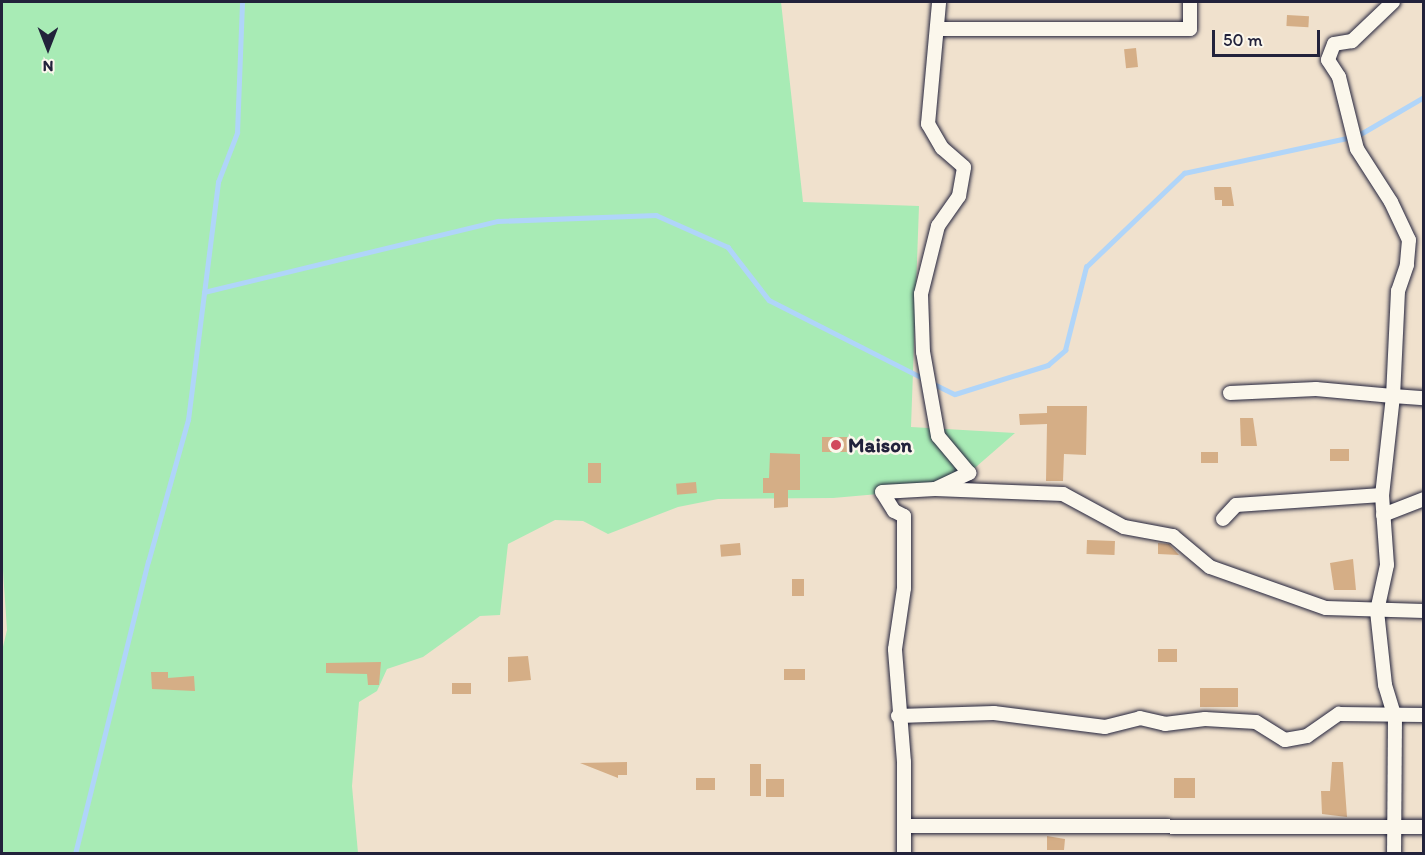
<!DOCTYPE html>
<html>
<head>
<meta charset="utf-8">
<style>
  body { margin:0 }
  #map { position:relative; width:1425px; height:855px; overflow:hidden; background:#f0e1cd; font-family:Itim,sans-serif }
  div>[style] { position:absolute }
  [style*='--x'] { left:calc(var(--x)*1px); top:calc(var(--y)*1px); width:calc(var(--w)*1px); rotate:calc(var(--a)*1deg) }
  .green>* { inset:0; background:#a8ebb5 }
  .stream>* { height:4.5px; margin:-2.25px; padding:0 2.25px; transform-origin:2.25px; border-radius:2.25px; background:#b0d5f9 }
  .building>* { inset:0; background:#d5ae86; transform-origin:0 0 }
  .roads { filter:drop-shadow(0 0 2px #22223b) drop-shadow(0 0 2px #22223b) }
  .minor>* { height:14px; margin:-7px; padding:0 7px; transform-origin:7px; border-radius:7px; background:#fbf7ec }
  .dots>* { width:16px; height:16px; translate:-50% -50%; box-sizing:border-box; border:3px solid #fbf7ec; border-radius:50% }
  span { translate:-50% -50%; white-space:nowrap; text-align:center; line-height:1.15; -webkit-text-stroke:5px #fbf7ec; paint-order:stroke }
  .poi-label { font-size:21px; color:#22223b; font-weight:700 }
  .left { translate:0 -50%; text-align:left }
  .frame { position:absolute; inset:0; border:3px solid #22223b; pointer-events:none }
  .north { position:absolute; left:18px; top:18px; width:60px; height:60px; -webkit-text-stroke:4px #fbf7ec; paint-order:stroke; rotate:180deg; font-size:16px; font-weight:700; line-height:24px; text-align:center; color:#22223b }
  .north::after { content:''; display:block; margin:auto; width:21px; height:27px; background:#22223b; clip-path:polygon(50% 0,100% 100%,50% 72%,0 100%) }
  .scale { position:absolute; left:1212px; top:30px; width:108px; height:27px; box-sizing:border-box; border:3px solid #22223b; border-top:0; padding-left:8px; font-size:18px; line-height:21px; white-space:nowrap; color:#22223b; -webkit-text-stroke:4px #fbf7ec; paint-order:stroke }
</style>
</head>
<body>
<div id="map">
  <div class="green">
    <div style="clip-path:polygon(2px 2px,781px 2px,803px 202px,919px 206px,911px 427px,1015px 433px,969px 473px,935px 489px,833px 498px,718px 499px,678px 507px,608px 534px,583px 521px,555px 520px,508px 544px,500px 615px,480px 616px,423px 657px,387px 669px,377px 691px,359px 702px,352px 786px,358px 853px,2px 854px,2px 651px,7px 630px,2px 556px)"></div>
  </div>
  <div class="stream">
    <div style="--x:204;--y:292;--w:302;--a:-13.6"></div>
    <div style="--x:498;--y:221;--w:158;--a:-2.2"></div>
    <div style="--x:656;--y:215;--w:79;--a:24"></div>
    <div style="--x:728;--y:247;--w:67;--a:52.3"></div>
    <div style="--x:769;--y:300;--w:175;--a:26.9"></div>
    <div style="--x:932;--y:383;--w:25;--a:26"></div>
    <div style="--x:955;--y:394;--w:97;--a:-17.3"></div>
    <div style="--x:1048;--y:365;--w:23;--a:-41"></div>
    <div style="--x:1065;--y:350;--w:86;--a:-75.8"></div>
    <div style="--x:1086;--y:267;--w:136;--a:-43.8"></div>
    <div style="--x:1184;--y:173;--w:177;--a:-12.1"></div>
    <div style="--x:1357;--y:136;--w:78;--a:-30.2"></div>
    <div style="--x:75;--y:854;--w:301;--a:-76"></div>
    <div style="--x:148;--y:562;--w:148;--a:-74.3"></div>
    <div style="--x:188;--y:420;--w:240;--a:-82.8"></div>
    <div style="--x:218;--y:182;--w:53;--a:-68.8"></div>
    <div style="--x:237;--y:133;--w:131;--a:-87.8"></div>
  </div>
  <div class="building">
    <div style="left:1287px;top:15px;width:22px;height:11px;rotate:3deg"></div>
    <div style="left:1136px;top:48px;width:19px;height:12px;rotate:84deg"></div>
    <div style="clip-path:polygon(1214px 187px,1231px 187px,1234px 206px,1222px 206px,1222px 200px,1215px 200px)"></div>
    <div style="clip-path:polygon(1047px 406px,1087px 406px,1086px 455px,1064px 454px,1063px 481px,1046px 481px,1047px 424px,1020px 425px,1019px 414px,1047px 413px)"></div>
    <div style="clip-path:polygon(1240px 418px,1253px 418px,1257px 446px,1241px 446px)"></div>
    <div style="left:849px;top:437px;width:15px;height:27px;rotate:90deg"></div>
    <div style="left:1330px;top:449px;width:19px;height:12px"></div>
    <div style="left:1201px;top:452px;width:17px;height:11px"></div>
    <div style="clip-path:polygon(770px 453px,800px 454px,800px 490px,788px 490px,788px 507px,774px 508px,774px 493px,763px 493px,763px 478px,769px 478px)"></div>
    <div style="left:588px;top:463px;width:13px;height:20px"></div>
    <div style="left:696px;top:482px;width:11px;height:20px;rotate:85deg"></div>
    <div style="left:1087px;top:540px;width:28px;height:14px;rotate:2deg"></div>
    <div style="left:740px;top:543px;width:12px;height:20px;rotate:85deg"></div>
    <div style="clip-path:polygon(1158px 543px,1169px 544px,1179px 555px,1158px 554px)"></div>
    <div style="clip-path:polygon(1353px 559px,1356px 590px,1334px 590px,1330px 563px)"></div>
    <div style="left:792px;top:579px;width:12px;height:17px"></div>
    <div style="left:1177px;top:649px;width:13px;height:19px;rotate:90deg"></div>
    <div style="clip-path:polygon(528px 656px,531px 680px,508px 682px,508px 657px)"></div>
    <div style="clip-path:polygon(381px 662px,379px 685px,368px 685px,367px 674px,326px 673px,326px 663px)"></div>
    <div style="left:784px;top:669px;width:21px;height:11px"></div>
    <div style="clip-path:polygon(151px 672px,168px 672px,168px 678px,194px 676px,195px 691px,152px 689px)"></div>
    <div style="left:452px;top:683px;width:19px;height:11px"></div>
    <div style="left:1238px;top:688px;width:19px;height:38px;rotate:90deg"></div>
    <div style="clip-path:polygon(627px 762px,627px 775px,618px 775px,618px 778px,580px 763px)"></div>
    <div style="clip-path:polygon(1332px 762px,1343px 762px,1347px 817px,1322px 814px,1321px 791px,1330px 791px)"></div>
    <div style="left:750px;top:764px;width:11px;height:32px"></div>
    <div style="left:696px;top:778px;width:19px;height:12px"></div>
    <div style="left:1174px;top:778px;width:21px;height:20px"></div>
    <div style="left:766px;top:779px;width:18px;height:18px"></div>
    <div style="clip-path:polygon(1047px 836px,1065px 839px,1064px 850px,1047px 850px)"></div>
  </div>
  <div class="roads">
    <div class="minor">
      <div style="--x:1393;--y:2;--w:57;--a:136.4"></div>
      <div style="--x:1352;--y:41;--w:18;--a:171"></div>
      <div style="--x:1334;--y:44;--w:17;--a:111"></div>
      <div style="--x:1328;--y:60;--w:20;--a:57"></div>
      <div style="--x:1339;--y:77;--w:74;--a:76"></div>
      <div style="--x:1357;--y:149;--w:63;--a:57.3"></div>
      <div style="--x:1391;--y:202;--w:42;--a:64.7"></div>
      <div style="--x:1409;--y:240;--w:25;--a:95"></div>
      <div style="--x:1407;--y:265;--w:28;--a:109"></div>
      <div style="--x:1398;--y:291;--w:105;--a:92.7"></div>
      <div style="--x:1393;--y:396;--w:100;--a:96.3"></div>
      <div style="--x:1382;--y:495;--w:70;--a:85.9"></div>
      <div style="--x:1387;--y:565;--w:47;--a:102.3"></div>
      <div style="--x:1377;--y:611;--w:74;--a:83.8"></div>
      <div style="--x:1385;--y:685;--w:34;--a:73"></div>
      <div style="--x:1395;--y:717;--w:137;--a:90.4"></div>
      <div style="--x:938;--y:29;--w:252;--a:0"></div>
      <div style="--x:1190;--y:29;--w:27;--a:-90"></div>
      <div style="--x:1230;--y:393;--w:86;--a:-2.7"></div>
      <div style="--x:1316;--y:389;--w:77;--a:5.2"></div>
      <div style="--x:1393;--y:396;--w:31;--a:4"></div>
      <div style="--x:935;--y:489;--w:128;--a:2.2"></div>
      <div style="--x:1063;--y:494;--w:69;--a:28.4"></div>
      <div style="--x:1124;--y:527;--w:50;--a:10.4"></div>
      <div style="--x:1173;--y:536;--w:48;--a:40"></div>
      <div style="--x:1210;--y:567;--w:123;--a:19.5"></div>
      <div style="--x:1326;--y:608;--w:98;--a:1.8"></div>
      <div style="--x:1383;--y:515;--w:44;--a:-21.3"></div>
      <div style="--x:1223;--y:519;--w:19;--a:-47"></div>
      <div style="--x:1236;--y:505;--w:146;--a:-3.9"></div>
      <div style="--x:898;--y:716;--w:96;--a:-1.8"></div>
      <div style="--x:994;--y:713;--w:112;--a:7.2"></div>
      <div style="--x:1105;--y:727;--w:36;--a:-14"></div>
      <div style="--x:1140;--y:718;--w:26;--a:13"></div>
      <div style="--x:1165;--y:724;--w:40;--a:-7.1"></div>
      <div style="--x:1205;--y:719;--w:51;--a:3.4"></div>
      <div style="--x:1256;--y:722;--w:34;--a:32"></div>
      <div style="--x:1285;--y:740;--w:22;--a:-10"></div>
      <div style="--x:1307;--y:736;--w:39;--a:-35"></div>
      <div style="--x:1339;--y:714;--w:85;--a:0.7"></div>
      <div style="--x:905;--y:826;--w:519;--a:0.11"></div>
      <div style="--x:904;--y:854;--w:92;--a:-90"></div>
      <div style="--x:904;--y:762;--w:113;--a:-94.6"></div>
      <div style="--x:895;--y:649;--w:62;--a:-81.6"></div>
      <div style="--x:904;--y:588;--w:72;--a:-90"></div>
      <div style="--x:904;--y:516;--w:11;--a:-153"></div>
      <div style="--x:894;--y:511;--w:22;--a:-122"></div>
      <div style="--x:882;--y:492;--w:53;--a:-3.2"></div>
      <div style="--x:935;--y:489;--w:38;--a:-25"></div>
      <div style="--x:969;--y:473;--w:48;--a:-130"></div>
      <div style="--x:938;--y:436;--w:85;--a:-100.1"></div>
      <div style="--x:923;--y:352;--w:58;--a:-92"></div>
      <div style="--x:921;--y:294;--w:70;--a:-76"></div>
      <div style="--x:938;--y:226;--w:37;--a:-55"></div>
      <div style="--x:959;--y:196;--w:29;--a:-80"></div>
      <div style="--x:964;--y:167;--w:29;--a:-139"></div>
      <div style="--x:942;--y:148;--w:28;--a:-120"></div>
      <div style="--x:928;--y:124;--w:122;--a:-84.8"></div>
    </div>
  </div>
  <div class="dots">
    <div style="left:836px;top:445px;background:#d1495b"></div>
  </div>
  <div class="poi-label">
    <span class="left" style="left:848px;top:445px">Maison</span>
  </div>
  <div class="frame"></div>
  <div class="north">N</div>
  <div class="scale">50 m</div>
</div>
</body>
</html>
